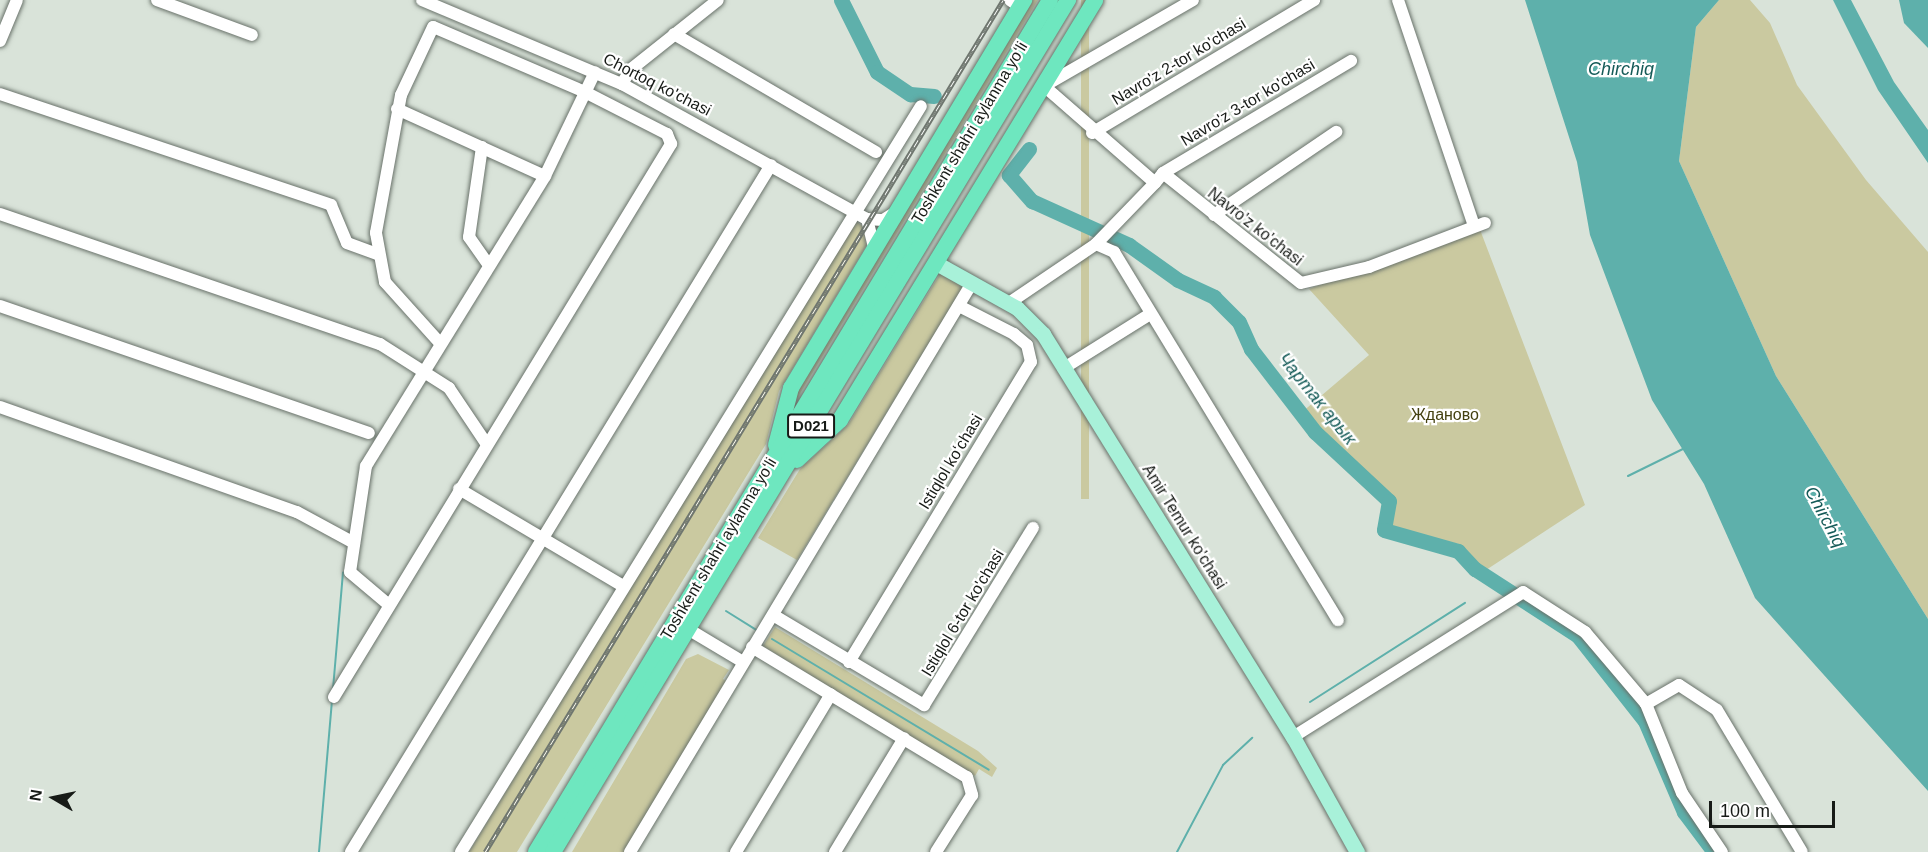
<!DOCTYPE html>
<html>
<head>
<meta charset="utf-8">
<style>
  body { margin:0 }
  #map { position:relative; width:1928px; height:852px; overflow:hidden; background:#d9e3d9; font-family:Helvetica,sans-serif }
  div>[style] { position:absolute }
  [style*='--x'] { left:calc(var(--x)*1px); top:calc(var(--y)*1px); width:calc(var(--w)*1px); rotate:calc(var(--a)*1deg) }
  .green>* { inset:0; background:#cac9a0; transform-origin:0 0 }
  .water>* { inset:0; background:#5eb0ab }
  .stream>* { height:2px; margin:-1px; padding:0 1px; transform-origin:1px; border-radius:1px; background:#5eb0ab }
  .river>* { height:15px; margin:-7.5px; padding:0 7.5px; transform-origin:7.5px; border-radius:7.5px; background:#5eb0ab }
  .roads { filter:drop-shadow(0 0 2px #69726a) drop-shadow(0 0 2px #69726a) }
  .minor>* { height:12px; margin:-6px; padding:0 6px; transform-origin:6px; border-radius:6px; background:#fff }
  .major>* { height:15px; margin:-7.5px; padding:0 7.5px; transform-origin:7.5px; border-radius:7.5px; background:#a8f1d9 }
  .highway>* { height:16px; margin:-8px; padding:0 8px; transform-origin:8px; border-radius:8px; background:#6ee7bf }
  .rail>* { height:4.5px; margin-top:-2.25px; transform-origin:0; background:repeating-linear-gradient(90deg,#fff 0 7px,#6f766f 0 14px); box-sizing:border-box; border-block:2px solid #6f766f }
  span { translate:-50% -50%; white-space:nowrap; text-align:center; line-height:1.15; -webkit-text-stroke:4.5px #fff; paint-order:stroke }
  .shield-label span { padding:2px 4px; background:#fff; border:2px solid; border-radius:4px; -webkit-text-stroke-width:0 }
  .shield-label { font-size:15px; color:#171b17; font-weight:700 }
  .street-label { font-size:16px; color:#171b17 }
  .park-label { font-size:16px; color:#444111 }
  .water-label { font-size:18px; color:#155b58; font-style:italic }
  .north { position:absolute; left:24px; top:768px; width:60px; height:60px; -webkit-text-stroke:4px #fff; paint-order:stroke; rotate:279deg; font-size:16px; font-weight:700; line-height:24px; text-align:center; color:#171b17 }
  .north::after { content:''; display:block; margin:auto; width:21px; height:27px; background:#171b17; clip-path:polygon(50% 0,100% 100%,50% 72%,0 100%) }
  .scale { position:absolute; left:1709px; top:801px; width:126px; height:27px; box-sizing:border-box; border:3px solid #171b17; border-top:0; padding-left:8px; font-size:18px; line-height:21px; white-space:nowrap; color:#171b17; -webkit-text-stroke:4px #fff; paint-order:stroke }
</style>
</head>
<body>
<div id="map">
  <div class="green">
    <div style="clip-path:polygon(1029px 0,1038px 0,790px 410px,795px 389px)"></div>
    <div style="left:1081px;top:0;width:8px;height:499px"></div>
    <div style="clip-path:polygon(1719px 0,1750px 0,1770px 23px,1797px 85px,1866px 180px,1928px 252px,1928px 619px,1776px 376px,1679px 161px,1696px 27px)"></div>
    <div style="clip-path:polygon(854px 220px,864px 227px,866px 246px,779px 391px,766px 444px,517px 852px,469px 852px)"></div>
    <div style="clip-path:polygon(1479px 227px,1585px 505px,1486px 570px,1459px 544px,1393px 530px,1389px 525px,1393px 499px,1301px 413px,1369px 355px,1309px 289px)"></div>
    <div style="clip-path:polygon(940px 274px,963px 287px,797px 560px,758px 538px,800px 469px,848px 425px)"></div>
    <div style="clip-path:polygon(775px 627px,978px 751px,997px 768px,992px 777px,979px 769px,975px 776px,763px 646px)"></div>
    <div style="clip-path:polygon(698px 654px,729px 670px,723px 679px,728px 682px,625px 852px,572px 852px,686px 659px)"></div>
  </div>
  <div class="water">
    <div style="clip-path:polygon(1525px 0,1719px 0,1696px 27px,1679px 161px,1776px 376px,1928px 619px,1928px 791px,1755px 598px,1704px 484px,1652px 400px,1590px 235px,1577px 162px)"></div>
    <div style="clip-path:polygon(1833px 0,1851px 0,1894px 82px,1928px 130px,1928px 163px,1878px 90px)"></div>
    <div style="clip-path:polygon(1899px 0,1928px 0,1928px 48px,1904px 23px)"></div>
  </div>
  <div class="stream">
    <div style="--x:1628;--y:476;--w:64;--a:-26.2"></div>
    <div style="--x:726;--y:611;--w:38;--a:32"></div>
    <div style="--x:772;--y:639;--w:253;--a:31.1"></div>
    <div style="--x:333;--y:689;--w:117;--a:-85.1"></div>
    <div style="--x:1310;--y:702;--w:184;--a:-32.6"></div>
    <div style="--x:319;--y:852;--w:152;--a:-85.1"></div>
    <div style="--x:1177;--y:852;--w:98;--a:-62.1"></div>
    <div style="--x:1223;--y:765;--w:40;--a:-43"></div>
    <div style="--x:1713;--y:852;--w:1;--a:-45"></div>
  </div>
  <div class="river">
    <div style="--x:841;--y:0;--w:80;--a:63.4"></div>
    <div style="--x:877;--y:72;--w:40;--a:34"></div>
    <div style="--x:910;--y:94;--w:24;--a:5"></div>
    <div style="--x:1029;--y:149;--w:33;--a:128"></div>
    <div style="--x:1009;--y:175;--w:35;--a:49"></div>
    <div style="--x:1032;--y:201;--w:107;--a:24.4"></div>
    <div style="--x:1129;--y:245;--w:60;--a:35.5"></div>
    <div style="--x:1178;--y:280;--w:40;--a:25"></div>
    <div style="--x:1214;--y:297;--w:35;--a:45"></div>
    <div style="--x:1239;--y:322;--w:30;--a:66"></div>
    <div style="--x:1251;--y:349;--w:105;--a:52.4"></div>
    <div style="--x:1315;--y:432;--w:101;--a:43"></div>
    <div style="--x:1389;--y:501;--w:29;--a:100"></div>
    <div style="--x:1384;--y:530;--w:77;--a:15.8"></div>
    <div style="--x:1458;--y:551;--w:25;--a:47"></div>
    <div style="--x:1475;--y:569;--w:123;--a:33"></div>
    <div style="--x:1578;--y:636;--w:108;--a:51.8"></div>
    <div style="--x:1645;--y:721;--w:99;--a:66.8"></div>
    <div style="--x:1684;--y:812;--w:50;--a:53.1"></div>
  </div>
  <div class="roads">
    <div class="minor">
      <div style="--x:157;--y:0;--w:101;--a:20.2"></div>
      <div style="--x:422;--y:0;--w:217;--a:22.8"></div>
      <div style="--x:622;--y:84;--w:280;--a:28.9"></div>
      <div style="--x:1010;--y:0;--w:12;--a:35"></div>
      <div style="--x:1193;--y:0;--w:172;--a:150"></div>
      <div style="--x:1044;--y:86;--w:147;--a:41.1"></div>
      <div style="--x:1155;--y:183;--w:13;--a:-51"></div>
      <div style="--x:1163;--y:173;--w:176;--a:38.6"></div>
      <div style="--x:1301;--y:283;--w:70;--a:-13.2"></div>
      <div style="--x:1369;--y:267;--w:124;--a:-20.8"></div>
      <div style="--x:1398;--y:0;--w:238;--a:71.4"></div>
      <div style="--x:674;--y:34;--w:234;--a:30.3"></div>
      <div style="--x:0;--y:41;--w:44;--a:-67.5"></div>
      <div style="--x:622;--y:84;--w:16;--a:-60"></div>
      <div style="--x:630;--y:70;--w:112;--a:-38.5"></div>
      <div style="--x:0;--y:94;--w:349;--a:18.5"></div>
      <div style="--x:331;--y:205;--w:41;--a:67.2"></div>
      <div style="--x:347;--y:243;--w:33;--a:20"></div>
      <div style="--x:397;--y:109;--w:162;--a:24.4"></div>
      <div style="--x:1092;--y:133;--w:259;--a:-30.9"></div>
      <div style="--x:482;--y:147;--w:91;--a:98.2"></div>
      <div style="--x:469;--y:237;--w:35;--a:55"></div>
      <div style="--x:1163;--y:173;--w:219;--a:-30.8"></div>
      <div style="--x:0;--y:214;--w:402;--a:18.9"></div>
      <div style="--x:380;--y:344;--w:82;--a:32.5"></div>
      <div style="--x:449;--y:388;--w:66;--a:56.1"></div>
      <div style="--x:1214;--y:215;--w:148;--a:-34.2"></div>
      <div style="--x:1096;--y:244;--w:20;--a:24"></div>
      <div style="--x:1114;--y:252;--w:431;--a:58.7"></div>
      <div style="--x:874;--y:247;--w:29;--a:-104"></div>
      <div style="--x:867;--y:219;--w:16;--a:4"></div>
      <div style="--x:883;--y:220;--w:15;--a:-32"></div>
      <div style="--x:1009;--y:303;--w:105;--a:-34.1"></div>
      <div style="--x:1096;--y:244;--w:85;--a:-46"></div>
      <div style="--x:0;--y:306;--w:390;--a:19"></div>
      <div style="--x:1064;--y:368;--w:102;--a:-32.1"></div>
      <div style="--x:0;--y:407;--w:315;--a:19.5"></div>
      <div style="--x:297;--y:512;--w:65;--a:28.5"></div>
      <div style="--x:459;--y:489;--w:191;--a:30.6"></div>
      <div style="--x:389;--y:605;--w:51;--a:-139.8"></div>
      <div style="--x:350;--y:572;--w:107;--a:-81.4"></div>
      <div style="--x:366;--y:466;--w:341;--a:-58.3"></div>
      <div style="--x:545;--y:176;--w:115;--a:-64.3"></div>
      <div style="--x:773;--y:615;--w:176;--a:30.8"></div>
      <div style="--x:924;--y:705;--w:208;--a:-58.4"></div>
      <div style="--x:688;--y:629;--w:64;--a:31"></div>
      <div style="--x:752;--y:647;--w:251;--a:31.2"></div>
      <div style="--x:967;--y:777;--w:19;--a:74"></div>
      <div style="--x:972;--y:795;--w:67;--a:122.3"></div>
      <div style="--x:849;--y:662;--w:351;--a:-58.8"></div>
      <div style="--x:1031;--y:362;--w:17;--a:-103"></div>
      <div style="--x:1027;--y:345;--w:17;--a:-140"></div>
      <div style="--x:1014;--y:334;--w:62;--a:-153"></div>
      <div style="--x:334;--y:697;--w:648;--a:-58.64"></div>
      <div style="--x:671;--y:144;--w:11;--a:-112"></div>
      <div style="--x:667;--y:134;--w:92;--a:-152.9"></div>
      <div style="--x:585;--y:92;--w:165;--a:-156.8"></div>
      <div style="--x:433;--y:27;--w:75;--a:115.2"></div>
      <div style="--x:401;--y:95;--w:140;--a:100.3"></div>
      <div style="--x:376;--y:233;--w:50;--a:79.6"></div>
      <div style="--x:385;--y:282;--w:82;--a:48"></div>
      <div style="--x:1646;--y:704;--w:38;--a:-30"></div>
      <div style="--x:1679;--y:685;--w:45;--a:33.3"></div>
      <div style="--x:1717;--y:710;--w:165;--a:59.1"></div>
      <div style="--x:1293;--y:737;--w:272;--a:-32.2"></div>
      <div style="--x:1523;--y:592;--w:74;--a:32.8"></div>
      <div style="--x:1585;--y:632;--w:94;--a:49.7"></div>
      <div style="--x:1646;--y:704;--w:96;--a:68"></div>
      <div style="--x:1682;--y:793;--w:71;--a:55.9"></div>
      <div style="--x:351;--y:852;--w:805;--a:-58.56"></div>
      <div style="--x:461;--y:852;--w:876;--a:-58.34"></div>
      <div style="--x:630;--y:852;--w:664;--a:-58.99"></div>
      <div style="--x:736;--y:852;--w:184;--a:-59"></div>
      <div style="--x:835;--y:852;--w:133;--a:-58.8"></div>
    </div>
    <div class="major">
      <div style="--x:936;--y:263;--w:93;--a:29.1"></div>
      <div style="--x:1017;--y:308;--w:37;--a:45"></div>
      <div style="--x:1043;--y:334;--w:474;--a:58.2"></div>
      <div style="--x:1293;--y:737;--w:132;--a:60.9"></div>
    </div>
    <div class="highway">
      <div style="--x:776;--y:445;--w:59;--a:-75.3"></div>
      <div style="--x:791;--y:388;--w:453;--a:-59"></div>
      <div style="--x:797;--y:460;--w:59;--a:-42.9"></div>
      <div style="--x:840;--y:420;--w:491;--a:-58.7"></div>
      <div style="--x:536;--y:852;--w:995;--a:-58.9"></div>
      <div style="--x:553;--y:852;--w:996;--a:-58.85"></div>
    </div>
  </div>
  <div class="rail">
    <div style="--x:485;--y:852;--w:997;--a:-58.7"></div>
  </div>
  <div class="shield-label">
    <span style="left:811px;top:426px">D021</span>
  </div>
  <div class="street-label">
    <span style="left:1179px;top:62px;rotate:-31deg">Navro'z 2-tor ko'chasi</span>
    <span style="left:657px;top:85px;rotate:27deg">Chortoq ko'chasi</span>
    <span style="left:1248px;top:103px;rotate:-31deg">Navro'z 3-tor ko'chasi</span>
    <span style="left:970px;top:133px;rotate:-59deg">Toshkent shahri aylanma yoʻli</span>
    <span style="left:1255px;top:227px;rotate:38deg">Navro'z ko'chasi</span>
    <span style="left:951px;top:462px;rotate:-59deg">Istiqlol koʻchasi</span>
    <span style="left:1184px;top:527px;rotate:58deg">Amir Temur ko'chasi</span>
    <span style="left:719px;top:549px;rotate:-59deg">Toshkent shahri aylanma yoʻli</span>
    <span style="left:963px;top:613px;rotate:-59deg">Istiqlol 6-tor ko'chasi</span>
  </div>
  <div class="park-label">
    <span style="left:1445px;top:415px">Жданово</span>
  </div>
  <div class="water-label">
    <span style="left:1621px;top:69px">Chirchiq</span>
    <span style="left:1317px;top:399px;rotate:51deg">Чартак арык</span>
    <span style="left:1825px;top:517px;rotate:62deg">Chirchiq</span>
  </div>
  <div class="north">N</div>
  <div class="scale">100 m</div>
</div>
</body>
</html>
